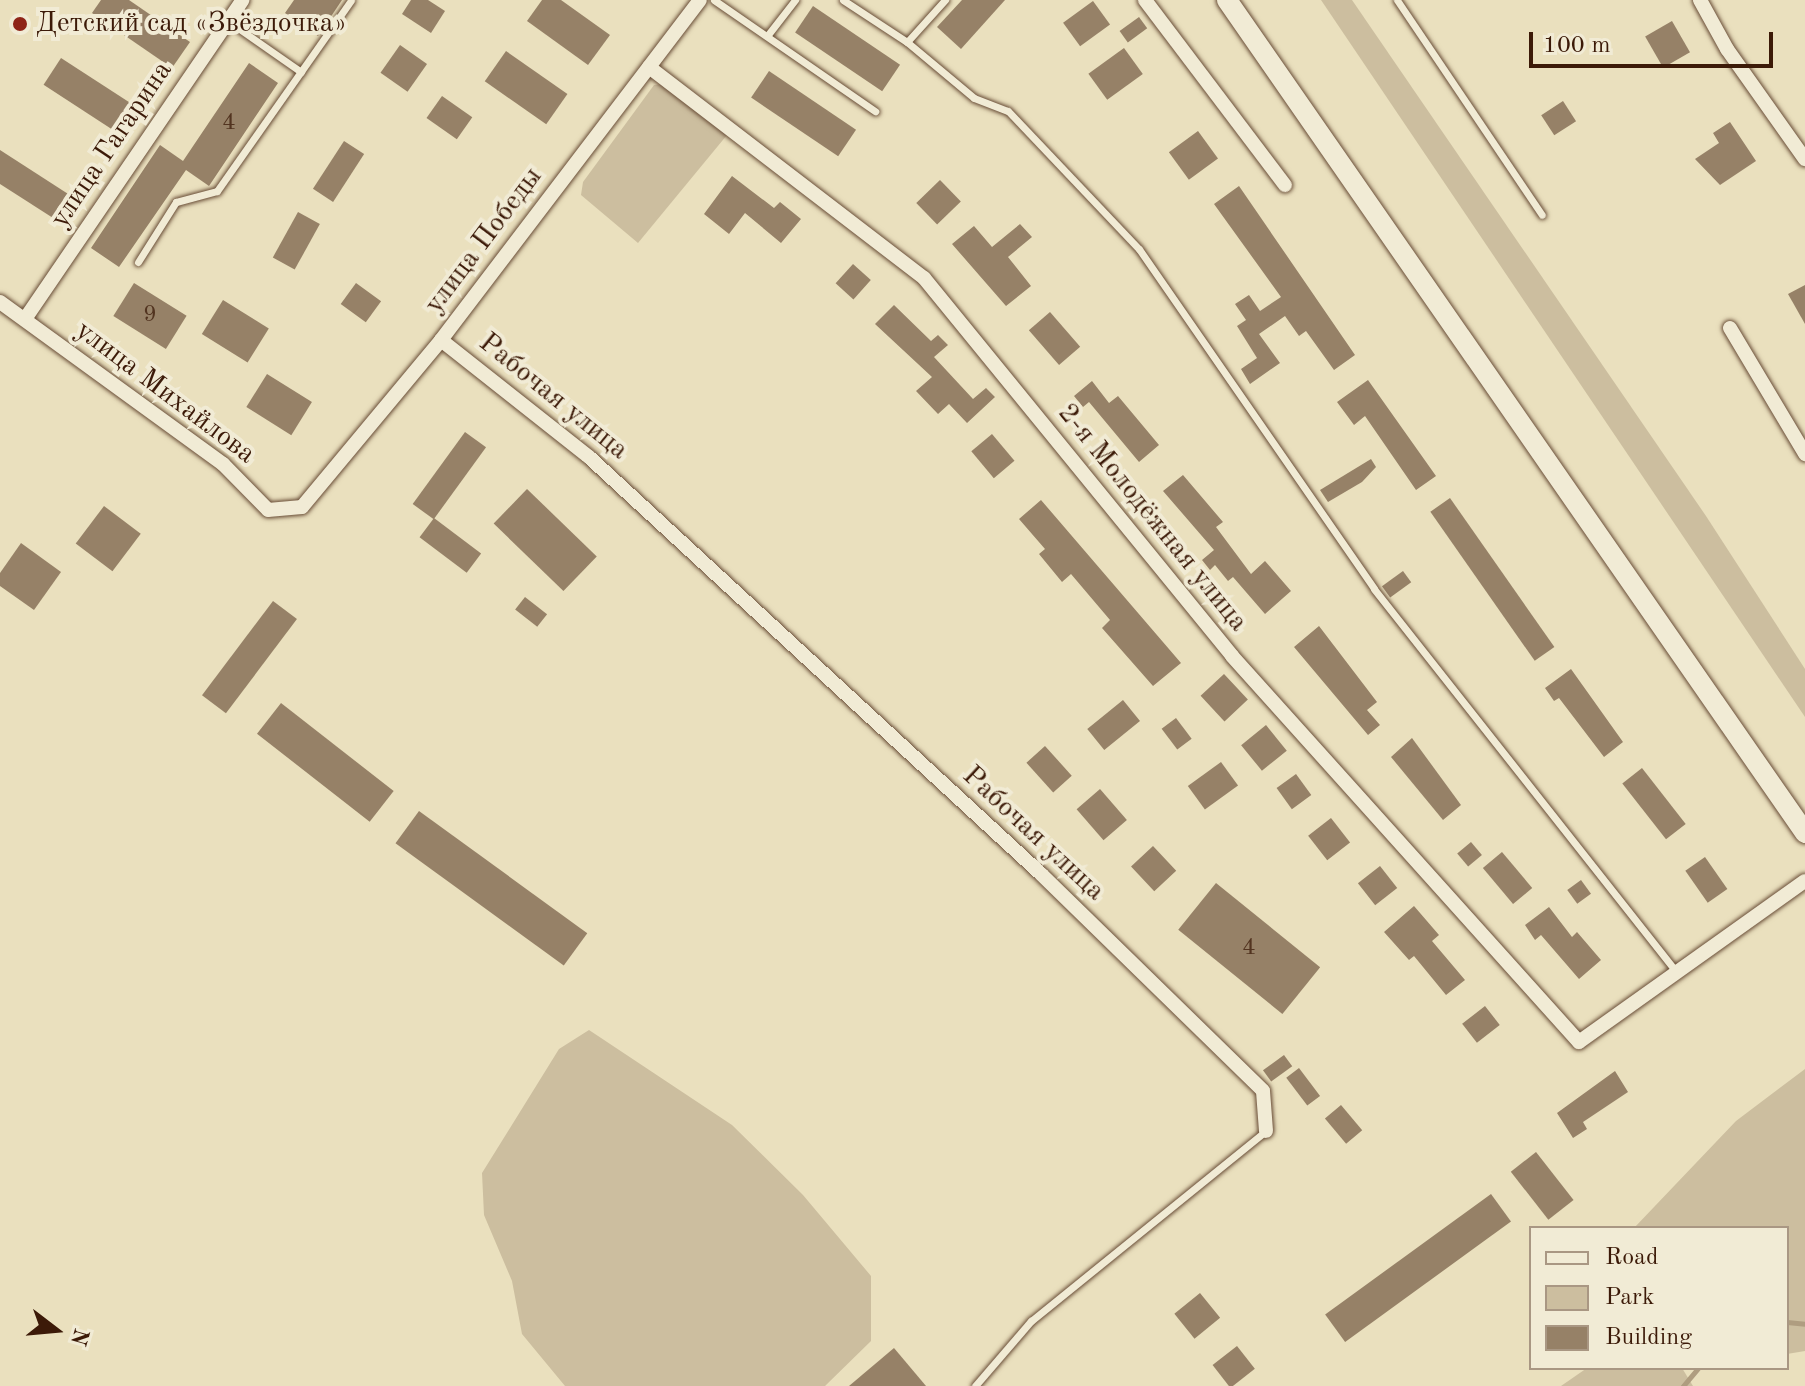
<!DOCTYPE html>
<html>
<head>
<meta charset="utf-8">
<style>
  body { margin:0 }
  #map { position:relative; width:1805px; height:1386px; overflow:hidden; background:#eae0be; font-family:"Old Standard TT",serif }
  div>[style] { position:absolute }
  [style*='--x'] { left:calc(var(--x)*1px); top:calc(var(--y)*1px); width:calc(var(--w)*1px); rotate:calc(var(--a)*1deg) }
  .green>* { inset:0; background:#ccbe9f }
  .stream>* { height:5px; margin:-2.5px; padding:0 2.5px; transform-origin:2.5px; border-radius:2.5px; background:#af9d80 }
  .building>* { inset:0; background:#968167; transform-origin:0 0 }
  .roads { filter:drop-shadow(0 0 2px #684c36) drop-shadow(0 0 2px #684c36) }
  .lane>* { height:7px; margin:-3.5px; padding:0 3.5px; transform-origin:3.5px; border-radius:3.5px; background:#f1ebd5 }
  .street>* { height:14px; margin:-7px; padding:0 7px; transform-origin:7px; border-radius:7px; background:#f1ebd5 }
  .secondary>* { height:20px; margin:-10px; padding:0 10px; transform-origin:10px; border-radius:10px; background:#f1ebd5 }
  .dots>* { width:22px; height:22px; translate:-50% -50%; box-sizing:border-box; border:4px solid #f1ebd5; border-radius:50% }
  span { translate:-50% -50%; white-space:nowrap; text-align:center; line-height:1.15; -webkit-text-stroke:8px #f1ebd5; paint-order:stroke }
  .number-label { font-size:24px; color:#523420 }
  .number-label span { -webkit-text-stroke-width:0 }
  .poi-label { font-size:28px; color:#3c1a08 }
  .left { translate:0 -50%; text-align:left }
  .street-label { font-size:28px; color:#3c1a08 }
  .legend { position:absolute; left:1529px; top:1226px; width:260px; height:144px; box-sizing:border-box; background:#f1ebd5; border:2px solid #a99783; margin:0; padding:10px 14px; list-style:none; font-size:24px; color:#3c1a08 }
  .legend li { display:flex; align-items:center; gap:16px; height:40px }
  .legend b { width:40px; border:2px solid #a99783 }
  .north { position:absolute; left:16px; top:1290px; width:80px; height:80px; -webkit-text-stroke:6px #f1ebd5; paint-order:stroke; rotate:106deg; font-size:22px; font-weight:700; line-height:32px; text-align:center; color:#3c1a08 }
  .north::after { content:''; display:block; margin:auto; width:28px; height:36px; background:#3c1a08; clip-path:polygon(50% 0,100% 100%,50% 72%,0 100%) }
  .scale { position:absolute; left:1529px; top:32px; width:244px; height:36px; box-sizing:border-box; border:4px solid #3c1a08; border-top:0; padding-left:10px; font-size:24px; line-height:28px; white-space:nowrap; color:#3c1a08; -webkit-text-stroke:6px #f1ebd5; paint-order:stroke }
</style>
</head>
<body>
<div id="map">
  <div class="green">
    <div style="clip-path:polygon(1321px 0,1352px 0,1706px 516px,1805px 669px,1805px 717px)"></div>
    <div style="clip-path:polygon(663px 84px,727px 135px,638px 243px,581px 195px,583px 182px,654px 85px)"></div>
    <div style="clip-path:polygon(589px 1030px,732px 1125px,803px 1195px,871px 1276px,871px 1341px,825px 1386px,565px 1386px,522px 1334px,512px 1281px,484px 1215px,482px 1173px,559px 1049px)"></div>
    <div style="clip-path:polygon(1805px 1069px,1805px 1351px,1787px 1354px,1787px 1228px,1634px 1228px,1736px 1121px)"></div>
    <div style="clip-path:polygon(1587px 1368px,1682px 1368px,1693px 1386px,1561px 1386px)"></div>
  </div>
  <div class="stream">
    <div style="--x:1787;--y:1322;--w:18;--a:6"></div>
    <div style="--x:1683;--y:1386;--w:23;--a:-50"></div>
  </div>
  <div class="building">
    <div style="clip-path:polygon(101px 0,129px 0,190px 42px,172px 68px,92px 13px)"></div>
    <div style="clip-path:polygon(294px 0,342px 0,318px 36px,285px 13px)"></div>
    <div style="clip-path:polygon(411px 0,428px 0,445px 11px,431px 33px,402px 14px)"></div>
    <div style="clip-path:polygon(542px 0,561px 0,610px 35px,588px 65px,527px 21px)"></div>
    <div style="clip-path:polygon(962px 0,1005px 0,961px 49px,937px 27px)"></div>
    <div style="left:1093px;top:1px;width:29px;height:37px;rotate:54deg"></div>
    <div style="left:813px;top:6px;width:105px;height:32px;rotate:34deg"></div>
    <div style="left:1139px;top:17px;width:14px;height:24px;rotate:54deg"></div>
    <div style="left:1672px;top:21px;width:36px;height:31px;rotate:60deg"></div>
    <div style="left:400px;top:45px;width:33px;height:34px;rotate:35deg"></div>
    <div style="left:1124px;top:48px;width:32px;height:44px;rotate:54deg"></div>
    <div style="left:506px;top:51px;width:75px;height:37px;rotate:35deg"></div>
    <div style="left:61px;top:58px;width:97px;height:32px;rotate:33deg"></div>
    <div style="clip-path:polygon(249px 63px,278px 83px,209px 186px,186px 170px,119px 267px,91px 248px,160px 145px,183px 161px)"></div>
    <div style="left:769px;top:71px;width:105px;height:32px;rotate:34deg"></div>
    <div style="left:442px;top:96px;width:37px;height:27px;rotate:35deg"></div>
    <div style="left:1563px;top:101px;width:24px;height:26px;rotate:57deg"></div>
    <div style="clip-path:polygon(1730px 122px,1756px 161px,1720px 185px,1695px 159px,1719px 143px,1713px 133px)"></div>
    <div style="left:1198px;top:131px;width:34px;height:36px;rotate:54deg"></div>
    <div style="left:344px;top:141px;width:24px;height:57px;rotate:33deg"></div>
    <div style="clip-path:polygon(0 150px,79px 201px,64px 225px,0 184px)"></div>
    <div style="clip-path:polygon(732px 176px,774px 208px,780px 202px,801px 219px,781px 243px,745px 213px,729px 234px,704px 214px)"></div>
    <div style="left:940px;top:180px;width:30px;height:33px;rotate:46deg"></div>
    <div style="clip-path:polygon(1239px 186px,1355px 355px,1334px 370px,1306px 331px,1299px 336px,1285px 316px,1259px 334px,1280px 363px,1250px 384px,1241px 369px,1257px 358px,1237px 326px,1246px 320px,1235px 304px,1249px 295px,1260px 311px,1281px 297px,1214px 204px)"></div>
    <div style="left:298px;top:212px;width:25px;height:52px;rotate:29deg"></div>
    <div style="clip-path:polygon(1020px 224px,1032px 237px,1008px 257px,1031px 286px,1006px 306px,952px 244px,974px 226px,992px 247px)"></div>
    <div style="left:853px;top:264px;width:24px;height:26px;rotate:42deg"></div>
    <div style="left:134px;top:283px;width:62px;height:39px;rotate:32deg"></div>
    <div style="left:356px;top:283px;width:31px;height:26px;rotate:36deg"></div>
    <div style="clip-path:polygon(1805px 285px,1805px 324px,1788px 294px)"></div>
    <div style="left:223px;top:300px;width:54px;height:40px;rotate:32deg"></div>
    <div style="clip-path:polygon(894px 305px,931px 341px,938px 335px,948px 345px,934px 357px,973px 399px,986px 388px,995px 397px,967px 423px,949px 404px,938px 414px,916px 391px,932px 377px,875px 324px)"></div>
    <div style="left:1050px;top:312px;width:46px;height:28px;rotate:49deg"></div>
    <div style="left:267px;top:374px;width:53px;height:39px;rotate:32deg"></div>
    <div style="clip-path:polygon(1368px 380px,1436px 476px,1416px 490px,1365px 416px,1354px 425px,1337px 402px)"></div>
    <div style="clip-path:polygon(1092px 381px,1109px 403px,1118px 396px,1159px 445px,1139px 462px,1089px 402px,1083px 407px,1074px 396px)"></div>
    <div style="left:465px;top:432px;width:26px;height:89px;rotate:36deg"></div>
    <div style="left:992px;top:434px;width:35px;height:27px;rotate:50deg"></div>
    <div style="clip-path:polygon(1371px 459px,1376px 467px,1362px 482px,1328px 502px,1320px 490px)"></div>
    <div style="clip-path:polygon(1183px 475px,1223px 522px,1216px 527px,1251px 574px,1265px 561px,1291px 591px,1265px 614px,1233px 577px,1228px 581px,1215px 565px,1210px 570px,1202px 560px,1214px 550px,1163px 491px)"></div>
    <div style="left:527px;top:489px;width:97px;height:48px;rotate:44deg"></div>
    <div style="left:1450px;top:498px;width:182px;height:24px;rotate:55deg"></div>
    <div style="clip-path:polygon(1041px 500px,1181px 663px,1153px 686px,1102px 628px,1110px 620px,1071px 574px,1062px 582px,1039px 554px,1045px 549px,1019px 519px)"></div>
    <div style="left:104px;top:506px;width:46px;height:47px;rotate:37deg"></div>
    <div style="left:434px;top:518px;width:59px;height:24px;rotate:37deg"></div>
    <div style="clip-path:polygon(21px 543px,61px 572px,34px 610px,0 586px,0 573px)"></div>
    <div style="left:1403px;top:571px;width:14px;height:26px;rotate:54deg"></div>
    <div style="left:525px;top:597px;width:28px;height:16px;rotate:38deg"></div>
    <div style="left:273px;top:601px;width:30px;height:118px;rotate:37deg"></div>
    <div style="clip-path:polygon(1319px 626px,1377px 702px,1367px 710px,1380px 725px,1368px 735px,1294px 647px)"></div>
    <div style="clip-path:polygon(1571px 669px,1623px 742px,1604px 757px,1559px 698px,1554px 701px,1545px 688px)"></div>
    <div style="left:1224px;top:674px;width:35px;height:32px;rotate:47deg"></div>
    <div style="left:1123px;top:700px;width:27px;height:46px;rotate:51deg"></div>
    <div style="left:281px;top:703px;width:143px;height:39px;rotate:38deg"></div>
    <div style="left:1176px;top:718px;width:26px;height:18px;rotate:53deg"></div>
    <div style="left:1266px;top:725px;width:33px;height:32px;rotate:51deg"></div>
    <div style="clip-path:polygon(1412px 738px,1461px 805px,1443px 820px,1391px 757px)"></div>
    <div style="left:1045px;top:746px;width:40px;height:25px;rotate:48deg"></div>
    <div style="left:1221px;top:762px;width:29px;height:41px;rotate:54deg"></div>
    <div style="left:1642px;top:768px;width:71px;height:25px;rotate:52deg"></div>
    <div style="left:1296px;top:774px;width:26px;height:24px;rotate:54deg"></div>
    <div style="left:1100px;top:789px;width:41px;height:31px;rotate:49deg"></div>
    <div style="left:419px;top:811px;width:208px;height:40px;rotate:36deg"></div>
    <div style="left:1331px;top:818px;width:31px;height:29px;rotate:52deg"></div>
    <div style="left:1471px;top:842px;width:17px;height:18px;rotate:50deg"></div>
    <div style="left:1153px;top:846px;width:34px;height:30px;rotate:47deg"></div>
    <div style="left:1502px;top:852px;width:47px;height:25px;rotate:50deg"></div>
    <div style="left:1705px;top:857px;width:39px;height:24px;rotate:55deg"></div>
    <div style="left:1380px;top:866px;width:28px;height:28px;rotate:52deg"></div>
    <div style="left:1581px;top:880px;width:17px;height:17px;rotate:54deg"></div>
    <div style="left:1216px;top:883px;width:134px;height:60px;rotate:39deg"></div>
    <div style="clip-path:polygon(1414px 906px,1439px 935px,1432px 941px,1465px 980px,1446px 995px,1414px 956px,1409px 960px,1384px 932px)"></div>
    <div style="clip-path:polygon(1549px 907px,1572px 937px,1577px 932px,1601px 960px,1579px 979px,1541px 935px,1535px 940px,1525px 925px)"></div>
    <div style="left:1485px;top:1006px;width:24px;height:29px;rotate:52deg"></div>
    <div style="left:1284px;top:1055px;width:14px;height:26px;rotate:54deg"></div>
    <div style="left:1299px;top:1068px;width:35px;height:16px;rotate:53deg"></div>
    <div style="clip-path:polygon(1615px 1071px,1628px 1092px,1583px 1122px,1587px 1129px,1573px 1138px,1557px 1113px)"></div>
    <div style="left:1341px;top:1105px;width:33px;height:21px;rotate:50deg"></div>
    <div style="left:1536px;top:1152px;width:61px;height:32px;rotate:52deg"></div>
    <div style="left:1491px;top:1194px;width:34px;height:205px;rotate:54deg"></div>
    <div style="left:1200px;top:1293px;width:32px;height:33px;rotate:51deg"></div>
    <div style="left:1237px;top:1346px;width:29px;height:31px;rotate:52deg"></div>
    <div style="clip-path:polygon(894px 1348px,926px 1386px,849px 1386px)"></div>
  </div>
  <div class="roads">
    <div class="lane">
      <div style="--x:714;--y:0;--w:196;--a:34.6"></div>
      <div style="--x:843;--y:0;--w:77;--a:33.3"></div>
      <div style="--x:907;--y:42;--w:87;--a:39.9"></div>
      <div style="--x:974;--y:98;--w:36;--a:21"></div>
      <div style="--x:1008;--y:111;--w:190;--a:46.5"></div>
      <div style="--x:1139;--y:249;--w:413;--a:55.3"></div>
      <div style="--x:1374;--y:589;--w:488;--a:51.7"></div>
      <div style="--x:1397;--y:0;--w:259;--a:56"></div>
      <div style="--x:228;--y:21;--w:89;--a:34.9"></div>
      <div style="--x:767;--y:36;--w:46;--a:-52.1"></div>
      <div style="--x:907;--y:42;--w:57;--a:-47.9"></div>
      <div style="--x:138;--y:262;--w:71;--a:-57.7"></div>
      <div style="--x:176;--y:202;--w:42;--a:-15"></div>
      <div style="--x:217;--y:191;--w:233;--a:-54.9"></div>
      <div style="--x:975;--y:1386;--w:86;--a:-49.3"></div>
      <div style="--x:1031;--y:1321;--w:302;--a:-39"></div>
    </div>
    <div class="street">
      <div style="--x:1145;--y:0;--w:232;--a:52.9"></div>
      <div style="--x:1700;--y:0;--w:56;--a:61.1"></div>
      <div style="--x:1727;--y:49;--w:135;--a:54.7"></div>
      <div style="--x:649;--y:67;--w:347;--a:37.5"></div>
      <div style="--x:924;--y:278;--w:488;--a:50.8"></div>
      <div style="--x:1232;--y:656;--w:519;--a:48.05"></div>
      <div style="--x:1579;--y:1042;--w:277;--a:-35.5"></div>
      <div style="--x:0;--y:302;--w:276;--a:36"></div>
      <div style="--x:223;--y:464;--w:64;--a:45.6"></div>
      <div style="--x:268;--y:510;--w:34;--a:-5"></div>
      <div style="--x:302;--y:507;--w:217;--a:-50.2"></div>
      <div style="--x:441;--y:340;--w:427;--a:-52.7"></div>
      <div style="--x:25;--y:319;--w:386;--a:-55.7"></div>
      <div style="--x:1730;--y:328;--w:147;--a:59.2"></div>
      <div style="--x:441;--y:340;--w:189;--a:38.3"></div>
      <div style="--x:589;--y:457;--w:615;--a:42.69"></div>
      <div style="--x:1041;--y:874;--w:310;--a:44.3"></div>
      <div style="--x:1263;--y:1091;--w:40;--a:85.7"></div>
    </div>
    <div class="secondary">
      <div style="--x:1227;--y:0;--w:1014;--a:55.24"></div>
    </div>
  </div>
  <div class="dots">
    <div style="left:20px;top:24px;background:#8f2418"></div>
  </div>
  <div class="number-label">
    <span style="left:229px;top:124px">4</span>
    <span style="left:150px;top:316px">9</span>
    <span style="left:1249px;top:949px">4</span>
  </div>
  <div class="poi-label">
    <span class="left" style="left:36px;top:24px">Детский сад «Звёздочка»</span>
  </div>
  <div class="street-label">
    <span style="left:112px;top:145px;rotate:-56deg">улица Гагарина</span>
    <span style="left:484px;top:241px;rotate:-53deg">улица Победы</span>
    <span style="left:165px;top:393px;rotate:37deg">улица Михайлова</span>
    <span style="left:553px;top:397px;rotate:39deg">Рабочая улица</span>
    <span style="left:1152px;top:518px;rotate:51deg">2-я Молодёжная улица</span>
    <span style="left:1033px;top:834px;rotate:43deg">Рабочая улица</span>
  </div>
  <ul class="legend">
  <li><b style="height:10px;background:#f1ebd5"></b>Road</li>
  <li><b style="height:22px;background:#ccbe9f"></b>Park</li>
  <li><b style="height:22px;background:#968167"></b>Building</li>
  </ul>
  <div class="north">N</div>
  <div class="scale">100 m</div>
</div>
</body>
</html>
